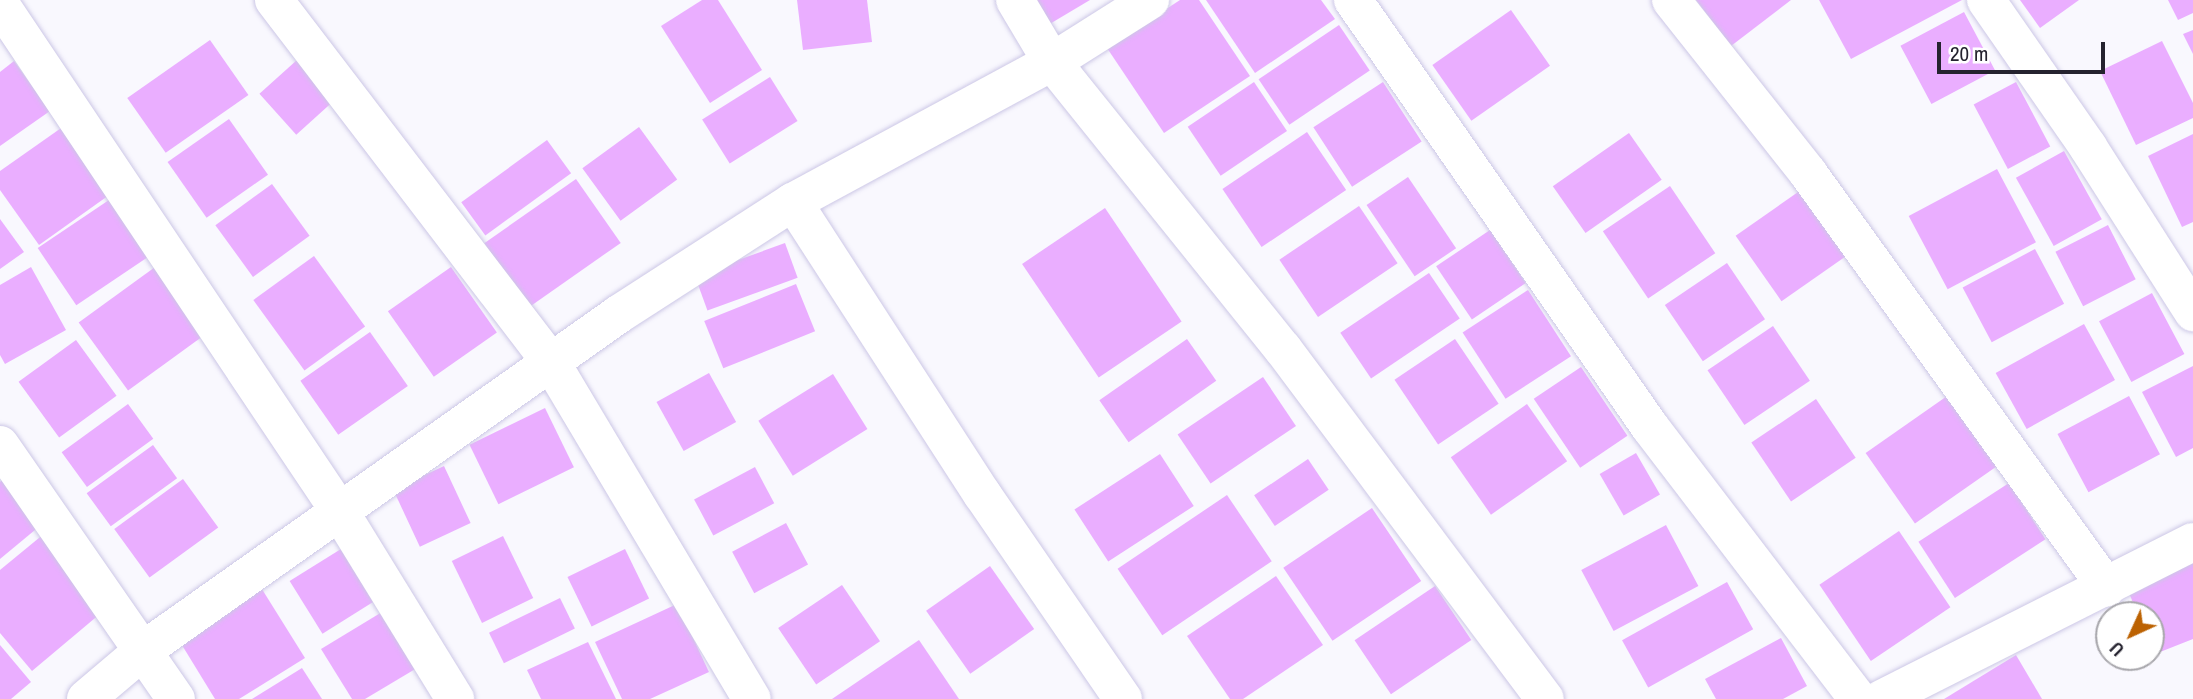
<!DOCTYPE html>
<html>
<head>
<meta charset="utf-8">
<style>
  body { margin:0 }
  #map { position:relative; width:2193px; height:699px; overflow:hidden; background:#f9f8fe; font-family:"Archivo Narrow",sans-serif }
  div>[style] { position:absolute }
  [style*='--x'] { left:calc(var(--x)*1px); top:calc(var(--y)*1px); width:calc(var(--w)*1px); rotate:calc(var(--a)*1deg) }
  .building>* { inset:0; background:#eaaeff; transform-origin:0 0 }
  .roads { filter:drop-shadow(0 0 2px #ccc7e6) drop-shadow(0 0 2px #ccc7e6) }
  .minor>* { height:38px; margin:-19px; padding:0 19px; transform-origin:19px; border-radius:19px; background:#fff }
  span { translate:-50% -50%; white-space:nowrap; text-align:center; line-height:1.15; -webkit-text-stroke:5px #fff; paint-order:stroke }
  .north { position:absolute; left:2095px; top:601px; width:70px; height:70px; box-sizing:border-box; background:#fff; border:2px solid #a8a7ac; border-radius:50%; rotate:225deg; font-size:19px; font-weight:700; line-height:28px; text-align:center; color:#25232f }
  .north::after { content:''; display:block; margin:auto; width:24px; height:32px; background:#bc6202; clip-path:polygon(50% 0,100% 100%,50% 72%,0 100%) }
  .scale { position:absolute; left:1937px; top:42px; width:168px; height:32px; box-sizing:border-box; border:4px solid #25232f; border-top:0; padding-left:9px; font-size:21px; line-height:24px; white-space:nowrap; color:#25232f; -webkit-text-stroke:5px #fff; paint-order:stroke }
</style>
</head>
<body>
<div id="map">
  <div class="building">
    <div style="clip-path:polygon(702px 0,718px 0,762px 70px,710px 103px,661px 26px)"></div>
    <div style="clip-path:polygon(797px 0,867px 0,872px 42px,803px 50px)"></div>
    <div style="clip-path:polygon(1032px 0,1090px 0,1048px 25px)"></div>
    <div style="clip-path:polygon(1180px 0,1199px 0,1250px 76px,1164px 133px,1107px 48px)"></div>
    <div style="clip-path:polygon(1206px 0,1321px 0,1335px 19px,1255px 73px)"></div>
    <div style="clip-path:polygon(1696px 0,1791px 0,1731px 46px)"></div>
    <div style="clip-path:polygon(1819px 0,1962px 0,1851px 59px)"></div>
    <div style="clip-path:polygon(2020px 0,2079px 0,2040px 28px)"></div>
    <div style="clip-path:polygon(2168px 0,2193px 0,2193px 13px,2178px 20px)"></div>
    <div style="left:1511px;top:10px;width:68px;height:96px;rotate:55deg"></div>
    <div style="left:1964px;top:12px;width:66px;height:72px;rotate:62deg"></div>
    <div style="left:1339px;top:25px;width:55px;height:97px;rotate:56deg"></div>
    <div style="clip-path:polygon(2193px 30px,2193px 54px,2183px 34px)"></div>
    <div style="left:210px;top:40px;width:67px;height:101px;rotate:55deg"></div>
    <div style="clip-path:polygon(2162px 41px,2193px 103px,2193px 118px,2136px 145px,2100px 71px)"></div>
    <div style="left:307px;top:51px;width:55px;height:64px;rotate:48deg"></div>
    <div style="clip-path:polygon(14px 61px,50px 111px,0 146px,0 72px)"></div>
    <div style="left:770px;top:77px;width:52px;height:80px;rotate:58deg"></div>
    <div style="left:1254px;top:82px;width:59px;height:80px;rotate:56deg"></div>
    <div style="left:1383px;top:82px;width:71px;height:83px;rotate:57deg"></div>
    <div style="left:2016px;top:82px;width:73px;height:48px;rotate:62deg"></div>
    <div style="left:229px;top:119px;width:68px;height:75px;rotate:55deg"></div>
    <div style="clip-path:polygon(64px 126px,112px 193px,39px 245px,0 190px,0 171px)"></div>
    <div style="left:639px;top:127px;width:65px;height:70px;rotate:54deg"></div>
    <div style="left:1307px;top:132px;width:70px;height:102px;rotate:56deg"></div>
    <div style="left:1629px;top:133px;width:57px;height:93px;rotate:55deg"></div>
    <div style="clip-path:polygon(2193px 134px,2193px 222px,2182px 227px,2148px 156px)"></div>
    <div style="left:547px;top:140px;width:41px;height:106px;rotate:54deg"></div>
    <div style="left:2064px;top:151px;width:78px;height:55px;rotate:61deg"></div>
    <div style="left:1997px;top:169px;width:83px;height:100px;rotate:62deg"></div>
    <div style="left:1408px;top:177px;width:86px;height:50px;rotate:56deg"></div>
    <div style="left:576px;top:179px;width:78px;height:112px;rotate:55deg"></div>
    <div style="left:1811px;top:183px;width:80px;height:92px;rotate:55deg"></div>
    <div style="left:272px;top:184px;width:64px;height:70px;rotate:54deg"></div>
    <div style="left:1670px;top:186px;width:81px;height:81px;rotate:56deg"></div>
    <div style="left:109px;top:200px;width:69px;height:86px;rotate:56deg"></div>
    <div style="left:1359px;top:206px;width:69px;height:96px;rotate:56deg"></div>
    <div style="left:1105px;top:208px;width:137px;height:100px;rotate:56deg"></div>
    <div style="clip-path:polygon(0 219px,24px 252px,0 269px)"></div>
    <div style="left:2108px;top:225px;width:61px;height:59px;rotate:63deg"></div>
    <div style="left:1490px;top:230px;width:64px;height:65px;rotate:56deg"></div>
    <div style="left:785px;top:243px;width:37px;height:96px;rotate:70deg"></div>
    <div style="left:2035px;top:249px;width:62px;height:82px;rotate:62deg"></div>
    <div style="left:314px;top:256px;width:87px;height:75px;rotate:54deg"></div>
    <div style="left:162px;top:262px;width:84px;height:103px;rotate:54deg"></div>
    <div style="left:1727px;top:263px;width:68px;height:75px;rotate:56deg"></div>
    <div style="clip-path:polygon(31px 267px,66px 330px,5px 364px,0 355px,0 285px)"></div>
    <div style="left:451px;top:267px;width:80px;height:77px;rotate:55deg"></div>
    <div style="left:1429px;top:273px;width:55px;height:107px;rotate:56deg"></div>
    <div style="left:796px;top:284px;width:51px;height:99px;rotate:68deg"></div>
    <div style="left:1528px;top:290px;width:79px;height:78px;rotate:57deg"></div>
    <div style="left:2152px;top:293px;width:69px;height:60px;rotate:62deg"></div>
    <div style="left:2084px;top:324px;width:64px;height:101px;rotate:61deg"></div>
    <div style="left:1773px;top:326px;width:66px;height:79px;rotate:56deg"></div>
    <div style="left:370px;top:332px;width:66px;height:85px;rotate:55deg"></div>
    <div style="left:1187px;top:339px;width:51px;height:107px;rotate:55deg"></div>
    <div style="left:1455px;top:339px;width:78px;height:73px;rotate:56deg"></div>
    <div style="left:76px;top:340px;width:69px;height:71px;rotate:54deg"></div>
    <div style="clip-path:polygon(2193px 366px,2193px 448px,2176px 457px,2142px 392px)"></div>
    <div style="left:1581px;top:367px;width:83px;height:57px;rotate:56deg"></div>
    <div style="left:709px;top:373px;width:56px;height:60px;rotate:61deg"></div>
    <div style="left:833px;top:374px;width:65px;height:88px;rotate:58deg"></div>
    <div style="left:1263px;top:377px;width:59px;height:103px;rotate:56deg"></div>
    <div style="left:1950px;top:394px;width:86px;height:103px;rotate:55deg"></div>
    <div style="left:2129px;top:396px;width:66px;height:81px;rotate:62deg"></div>
    <div style="left:1816px;top:399px;width:71px;height:78px;rotate:56deg"></div>
    <div style="left:128px;top:404px;width:43px;height:82px;rotate:54deg"></div>
    <div style="left:1527px;top:404px;width:70px;height:93px;rotate:55deg"></div>
    <div style="left:545px;top:408px;width:66px;height:84px;rotate:64deg"></div>
    <div style="left:153px;top:445px;width:41px;height:82px;rotate:54deg"></div>
    <div style="left:1636px;top:453px;width:48px;height:42px;rotate:60deg"></div>
    <div style="left:1160px;top:454px;width:62px;height:102px;rotate:57deg"></div>
    <div style="left:1308px;top:459px;width:37px;height:65px;rotate:56deg"></div>
    <div style="left:444px;top:466px;width:63px;height:56px;rotate:65deg"></div>
    <div style="left:755px;top:467px;width:41px;height:69px;rotate:62deg"></div>
    <div style="clip-path:polygon(3px 479px,41px 525px,0 559px,0 482px)"></div>
    <div style="left:183px;top:479px;width:60px;height:85px;rotate:54deg"></div>
    <div style="left:2009px;top:483px;width:67px;height:108px;rotate:57deg"></div>
    <div style="left:1227px;top:495px;width:80px;height:132px;rotate:56deg"></div>
    <div style="left:1372px;top:508px;width:88px;height:107px;rotate:56deg"></div>
    <div style="left:786px;top:523px;width:47px;height:61px;rotate:62deg"></div>
    <div style="left:1666px;top:525px;width:69px;height:96px;rotate:62deg"></div>
    <div style="left:1899px;top:531px;width:92px;height:96px;rotate:56deg"></div>
    <div style="clip-path:polygon(45px 533px,107px 608px,32px 671px,0 633px,0 570px)"></div>
    <div style="left:503px;top:536px;width:69px;height:57px;rotate:64deg"></div>
    <div style="left:349px;top:544px;width:62px;height:70px;rotate:58deg"></div>
    <div style="left:625px;top:549px;width:55px;height:64px;rotate:64deg"></div>
    <div style="clip-path:polygon(2193px 560px,2193px 639px,2155px 654px,2151px 615px,2138px 615px,2127px 588px)"></div>
    <div style="left:990px;top:566px;width:77px;height:78px;rotate:55deg"></div>
    <div style="clip-path:polygon(1276px 576px,1323px 645px,1243px 699px,1230px 699px,1187px 636px)"></div>
    <div style="left:1727px;top:582px;width:54px;height:120px;rotate:61deg"></div>
    <div style="left:842px;top:585px;width:68px;height:77px;rotate:56deg"></div>
    <div style="clip-path:polygon(260px 586px,305px 658px,239px 699px,215px 699px,177px 637px)"></div>
    <div style="left:1435px;top:586px;width:65px;height:97px;rotate:56deg"></div>
    <div style="left:560px;top:598px;width:34px;height:79px;rotate:64deg"></div>
    <div style="clip-path:polygon(677px 604px,709px 672px,650px 699px,622px 699px,595px 642px)"></div>
    <div style="clip-path:polygon(387px 609px,422px 665px,365px 699px,352px 699px,321px 649px)"></div>
    <div style="clip-path:polygon(1781px 638px,1807px 686px,1783px 699px,1716px 699px,1705px 679px)"></div>
    <div style="clip-path:polygon(919px 640px,959px 699px,832px 699px)"></div>
    <div style="clip-path:polygon(588px 642px,616px 699px,541px 699px,527px 670px)"></div>
    <div style="clip-path:polygon(0 645px,31px 682px,11px 699px,0 699px)"></div>
    <div style="clip-path:polygon(2016px 655px,2042px 699px,1944px 699px)"></div>
    <div style="clip-path:polygon(302px 668px,322px 699px,252px 699px)"></div>
  </div>
  <div class="roads">
    <div class="minor">
      <div style="--x:274;--y:0;--w:458;--a:52.6"></div>
      <div style="--x:552;--y:364;--w:390;--a:59.2"></div>
      <div style="--x:1015;--y:0;--w:72;--a:59.2"></div>
      <div style="--x:1052;--y:62;--w:368;--a:51.2"></div>
      <div style="--x:1283;--y:349;--w:437;--a:53.2"></div>
      <div style="--x:1353;--y:0;--w:520;--a:55.18"></div>
      <div style="--x:1650;--y:427;--w:342;--a:52.6"></div>
      <div style="--x:1671;--y:0;--w:221;--a:51.6"></div>
      <div style="--x:1808;--y:173;--w:511;--a:54.23"></div>
      <div style="--x:1986;--y:0;--w:179;--a:55.2"></div>
      <div style="--x:2088;--y:147;--w:196;--a:57.5"></div>
      <div style="--x:0;--y:4;--w:611;--a:56.21"></div>
      <div style="--x:340;--y:512;--w:220;--a:58.4"></div>
      <div style="--x:793;--y:202;--w:348;--a:57.1"></div>
      <div style="--x:982;--y:494;--w:249;--a:55.5"></div>
      <div style="--x:0;--y:445;--w:309;--a:55.3"></div>
      <div style="--x:86;--y:699;--w:77;--a:-40.3"></div>
      <div style="--x:145;--y:649;--w:580;--a:-35.25"></div>
      <div style="--x:619;--y:314;--w:207;--a:-32.8"></div>
      <div style="--x:793;--y:202;--w:294;--a:-28.4"></div>
      <div style="--x:1052;--y:62;--w:116;--a:-32.3"></div>
      <div style="--x:1882;--y:699;--w:348;--a:-26.8"></div>
    </div>
  </div>
  <div class="north">U</div>
  <div class="scale">20 m</div>
</div>
</body>
</html>
